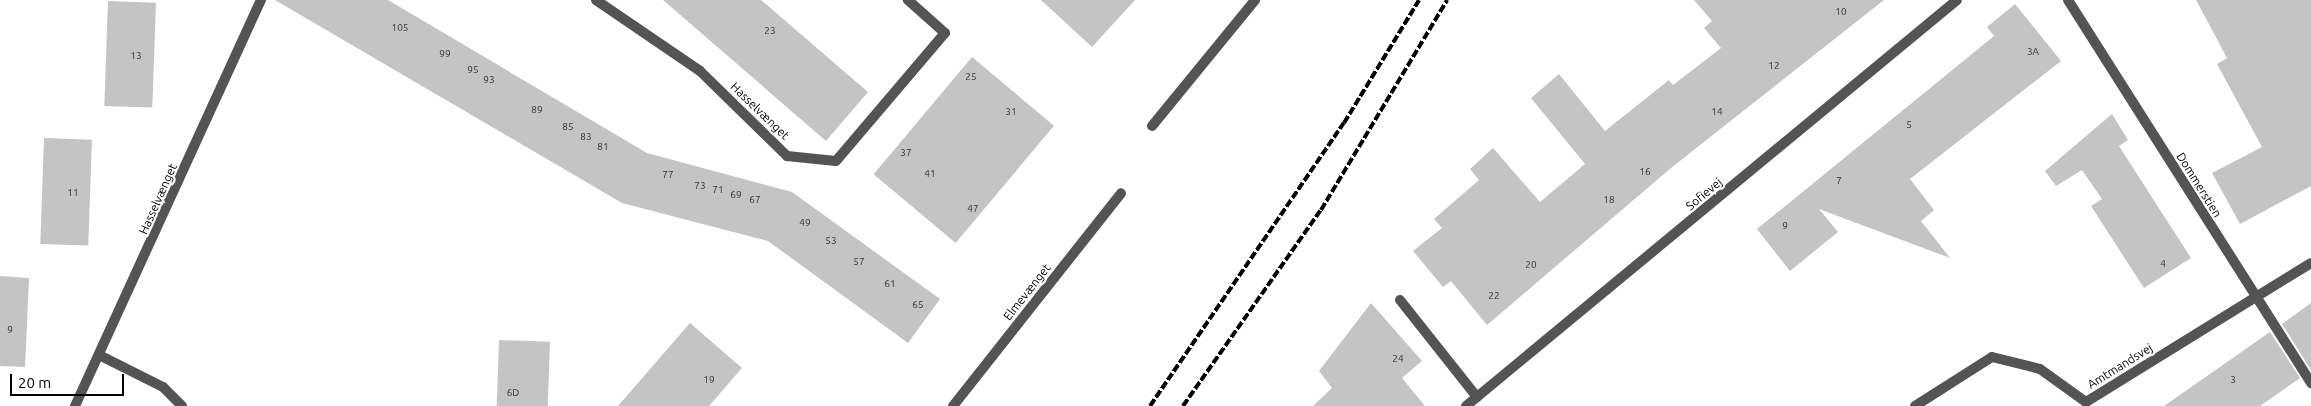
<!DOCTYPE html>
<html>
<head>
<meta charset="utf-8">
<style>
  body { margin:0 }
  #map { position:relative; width:2311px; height:406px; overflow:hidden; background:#fff; font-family:Ubuntu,sans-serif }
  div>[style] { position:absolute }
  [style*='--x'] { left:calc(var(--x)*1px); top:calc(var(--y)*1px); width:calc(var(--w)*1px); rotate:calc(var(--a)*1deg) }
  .building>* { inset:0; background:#c4c4c4; transform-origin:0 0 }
  .service>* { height:10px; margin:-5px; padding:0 5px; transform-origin:5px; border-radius:5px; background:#545454 }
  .minor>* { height:10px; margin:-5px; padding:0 5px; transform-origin:5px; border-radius:5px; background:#545454 }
  .rail>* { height:4px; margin-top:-2px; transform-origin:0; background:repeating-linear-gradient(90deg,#000 0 8px,transparent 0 10.5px) }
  span { translate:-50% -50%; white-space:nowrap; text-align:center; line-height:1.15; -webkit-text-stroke:4.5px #fff; paint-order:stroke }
  .number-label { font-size:10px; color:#313131 }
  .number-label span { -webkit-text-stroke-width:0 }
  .street-label { font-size:12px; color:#000 }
  .scale { position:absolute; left:10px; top:374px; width:114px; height:22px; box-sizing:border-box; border:2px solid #000; border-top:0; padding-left:6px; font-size:15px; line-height:18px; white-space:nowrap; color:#000; -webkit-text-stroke:4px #fff; paint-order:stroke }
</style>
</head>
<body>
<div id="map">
  <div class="building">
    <div style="clip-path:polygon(275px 0,388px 0,647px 153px,792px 192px,940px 299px,908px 343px,768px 241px,622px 203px)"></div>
    <div style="clip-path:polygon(663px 0,761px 0,868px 92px,826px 141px)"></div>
    <div style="clip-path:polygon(1041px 0,1135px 0,1092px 47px)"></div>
    <div style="clip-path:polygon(1694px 0,1884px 0,1671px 168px,1487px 325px,1451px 281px,1443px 287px,1413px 251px,1442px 228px,1434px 219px,1479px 180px,1470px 169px,1493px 148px,1540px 202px,1585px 164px,1531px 98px,1559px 74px,1605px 131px,1669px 80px,1673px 85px,1721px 48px,1704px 28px,1712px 21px)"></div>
    <div style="clip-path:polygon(2196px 0,2311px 0,2311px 186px,2240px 224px,2212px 173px,2262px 147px,2217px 64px,2227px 58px)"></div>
    <div style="left:108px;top:1px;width:48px;height:105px;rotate:2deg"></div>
    <div style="clip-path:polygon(2015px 4px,2061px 61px,1910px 179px,1934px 210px,1921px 221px,1950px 258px,1819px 209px,1838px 232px,1790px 271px,1757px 229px,1994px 36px,1987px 27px)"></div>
    <div style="left:972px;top:57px;width:107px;height:153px;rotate:40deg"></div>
    <div style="clip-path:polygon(2112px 114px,2128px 140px,2119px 146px,2191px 258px,2144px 288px,2091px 206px,2102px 199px,2082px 170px,2056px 186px,2045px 171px)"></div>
    <div style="left:44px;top:138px;width:48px;height:106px;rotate:2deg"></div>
    <div style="clip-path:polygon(0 276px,29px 278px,25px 367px,0 366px)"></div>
    <div style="clip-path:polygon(1371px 303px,1422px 361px,1402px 378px,1425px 406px,1313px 406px,1332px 388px,1319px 371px)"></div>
    <div style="clip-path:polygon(2311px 303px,2311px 370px,2282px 324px)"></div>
    <div style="clip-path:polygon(690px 323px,742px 368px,709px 406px,618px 406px)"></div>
    <div style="clip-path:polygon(2270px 332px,2300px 378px,2260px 406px,2164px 406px)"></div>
    <div style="left:499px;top:340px;width:51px;height:66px;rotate:2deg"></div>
  </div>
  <div class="service">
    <div style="--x:1152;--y:126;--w:163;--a:-50.7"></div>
    <div style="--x:1400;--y:300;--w:124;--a:51.6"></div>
  </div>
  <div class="minor">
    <div style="--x:596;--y:0;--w:126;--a:34.3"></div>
    <div style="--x:700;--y:71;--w:122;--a:44.3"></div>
    <div style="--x:787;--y:156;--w:49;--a:5.8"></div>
    <div style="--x:836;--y:161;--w:168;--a:-49.6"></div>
    <div style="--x:945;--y:33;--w:50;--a:-138.3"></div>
    <div style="--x:2068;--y:0;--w:454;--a:57.6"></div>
    <div style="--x:101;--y:356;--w:69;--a:26.6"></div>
    <div style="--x:163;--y:387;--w:27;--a:45"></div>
    <div style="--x:75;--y:406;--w:447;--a:-65.4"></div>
    <div style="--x:953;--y:406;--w:271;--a:-51.7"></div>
    <div style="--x:1466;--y:406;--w:637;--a:-39.59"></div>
    <div style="--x:1915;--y:406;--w:91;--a:-32.5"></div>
    <div style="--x:1992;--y:357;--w:49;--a:14"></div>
    <div style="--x:2040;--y:369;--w:57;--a:35.7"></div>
    <div style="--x:2086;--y:402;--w:264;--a:-31.7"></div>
  </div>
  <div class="rail">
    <div style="--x:1150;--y:406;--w:343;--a:-55.6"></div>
    <div style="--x:1344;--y:123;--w:144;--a:-58.6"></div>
    <div style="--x:1183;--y:406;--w:240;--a:-54.9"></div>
    <div style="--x:1321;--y:210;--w:245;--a:-59"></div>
  </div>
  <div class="number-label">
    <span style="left:1841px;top:12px">10</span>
    <span style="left:400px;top:28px">105</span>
    <span style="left:770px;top:31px">23</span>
    <span style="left:2033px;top:52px">3A</span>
    <span style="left:445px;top:54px">99</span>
    <span style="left:136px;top:56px">13</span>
    <span style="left:1774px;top:66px">12</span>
    <span style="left:473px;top:70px">95</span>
    <span style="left:971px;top:77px">25</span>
    <span style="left:489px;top:80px">93</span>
    <span style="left:537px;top:110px">89</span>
    <span style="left:1011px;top:112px">31</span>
    <span style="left:1717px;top:112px">14</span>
    <span style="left:1909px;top:125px">5</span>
    <span style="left:568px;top:127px">85</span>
    <span style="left:586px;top:137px">83</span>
    <span style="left:603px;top:147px">81</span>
    <span style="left:906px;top:153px">37</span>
    <span style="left:1645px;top:172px">16</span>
    <span style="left:930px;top:174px">41</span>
    <span style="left:668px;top:175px">77</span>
    <span style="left:1839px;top:181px">7</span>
    <span style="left:700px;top:186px">73</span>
    <span style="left:718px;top:190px">71</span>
    <span style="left:73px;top:193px">11</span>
    <span style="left:736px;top:195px">69</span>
    <span style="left:755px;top:200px">67</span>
    <span style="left:1609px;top:200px">18</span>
    <span style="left:973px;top:209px">47</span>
    <span style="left:805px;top:223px">49</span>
    <span style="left:1785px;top:226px">9</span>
    <span style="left:831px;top:241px">53</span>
    <span style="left:859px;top:262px">57</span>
    <span style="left:2163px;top:264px">4</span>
    <span style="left:1531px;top:265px">20</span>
    <span style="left:890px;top:284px">61</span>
    <span style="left:1494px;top:296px">22</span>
    <span style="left:918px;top:305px">65</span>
    <span style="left:10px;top:330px">9</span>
    <span style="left:1398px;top:359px">24</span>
    <span style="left:709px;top:380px">19</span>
    <span style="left:2233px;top:380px">3</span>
    <span style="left:513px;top:393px">6D</span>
  </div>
  <div class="street-label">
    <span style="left:760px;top:111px;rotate:44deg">Hasselvænget</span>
    <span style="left:2199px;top:185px;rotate:58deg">Dommerstien</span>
    <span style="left:1704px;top:194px;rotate:-40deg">Sofievej</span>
    <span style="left:158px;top:199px;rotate:-66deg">Hasselvænget</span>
    <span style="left:1027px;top:292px;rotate:-52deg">Elmevænget</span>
    <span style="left:2120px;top:366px;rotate:-32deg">Amtmandsvej</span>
  </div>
  <div class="scale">20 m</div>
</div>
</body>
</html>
